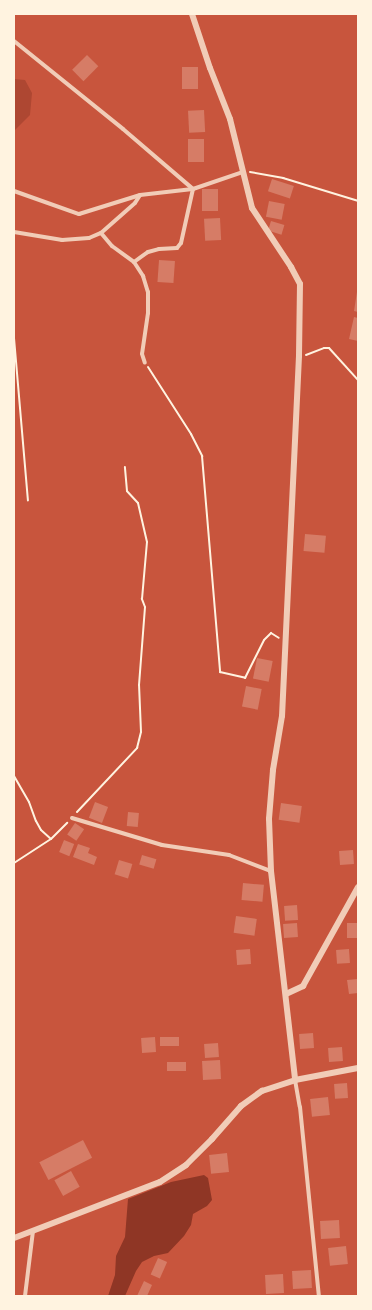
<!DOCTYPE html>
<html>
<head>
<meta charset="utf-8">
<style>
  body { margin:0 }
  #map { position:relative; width:372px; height:1310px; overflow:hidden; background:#c8553d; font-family:Barlow,sans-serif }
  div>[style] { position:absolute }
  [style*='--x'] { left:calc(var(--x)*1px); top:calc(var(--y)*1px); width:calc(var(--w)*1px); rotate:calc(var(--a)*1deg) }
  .green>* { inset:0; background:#ae4732 }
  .water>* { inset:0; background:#8f3625 }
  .building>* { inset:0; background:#d67c66; transform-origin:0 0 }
  .path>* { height:2px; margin:-1px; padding:0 1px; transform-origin:1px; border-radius:1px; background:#fff3e0 }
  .minor>* { height:4px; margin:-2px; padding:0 2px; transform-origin:2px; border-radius:2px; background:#f1ccb7 }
  .tertiary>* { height:6px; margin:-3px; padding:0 3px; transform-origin:3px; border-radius:3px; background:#f1ccb7 }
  span { translate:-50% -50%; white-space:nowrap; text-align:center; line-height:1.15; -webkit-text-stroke:3px #fff3e0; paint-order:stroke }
  .frame { position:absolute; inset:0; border:15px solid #fff3e0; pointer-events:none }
</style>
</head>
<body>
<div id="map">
  <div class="green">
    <div style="clip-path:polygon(14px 79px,25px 80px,32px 93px,30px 115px,14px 131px)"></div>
  </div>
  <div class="water">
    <div style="clip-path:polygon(204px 1175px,208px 1178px,212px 1200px,207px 1206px,193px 1214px,191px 1225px,184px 1236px,168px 1253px,154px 1256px,142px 1262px,136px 1271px,125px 1296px,108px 1296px,115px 1275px,116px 1256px,125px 1237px,128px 1199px,171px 1182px)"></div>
  </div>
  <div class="building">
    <div style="left:87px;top:55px;width:16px;height:21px;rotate:45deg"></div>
    <div style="left:182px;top:67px;width:16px;height:22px"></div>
    <div style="left:204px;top:110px;width:22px;height:16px;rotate:87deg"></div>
    <div style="left:204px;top:139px;width:23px;height:16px;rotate:90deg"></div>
    <div style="left:272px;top:179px;width:23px;height:13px;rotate:18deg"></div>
    <div style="left:202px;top:189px;width:16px;height:22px"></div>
    <div style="left:269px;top:201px;width:16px;height:16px;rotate:11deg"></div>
    <div style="left:220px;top:218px;width:22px;height:16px;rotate:87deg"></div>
    <div style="left:271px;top:221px;width:14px;height:10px;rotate:17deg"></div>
    <div style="left:159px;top:260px;width:16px;height:22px;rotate:4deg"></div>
    <div style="clip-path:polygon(357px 292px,358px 292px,358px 312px,354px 311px)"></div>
    <div style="clip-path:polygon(354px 317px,358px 318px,358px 341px,349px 339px)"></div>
    <div style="left:305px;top:534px;width:21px;height:17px;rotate:5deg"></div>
    <div style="left:257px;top:658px;width:16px;height:21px;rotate:11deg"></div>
    <div style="left:246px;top:686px;width:16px;height:21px;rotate:11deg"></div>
    <div style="left:95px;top:802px;width:14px;height:17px;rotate:21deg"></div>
    <div style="left:281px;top:803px;width:21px;height:17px;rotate:8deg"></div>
    <div style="left:128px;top:812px;width:11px;height:14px;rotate:5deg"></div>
    <div style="left:75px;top:823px;width:11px;height:14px;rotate:34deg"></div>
    <div style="left:64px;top:840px;width:11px;height:13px;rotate:22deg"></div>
    <div style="clip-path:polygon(78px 844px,90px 848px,88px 853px,97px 857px,94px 865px,73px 857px)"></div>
    <div style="left:353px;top:850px;width:14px;height:14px;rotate:86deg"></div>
    <div style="left:142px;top:855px;width:15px;height:10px;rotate:16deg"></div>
    <div style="left:119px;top:860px;width:14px;height:15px;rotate:17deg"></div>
    <div style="left:243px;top:883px;width:21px;height:17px;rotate:5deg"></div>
    <div style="left:297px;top:905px;width:15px;height:13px;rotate:86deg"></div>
    <div style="left:236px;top:916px;width:21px;height:17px;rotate:8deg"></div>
    <div style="left:297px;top:923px;width:14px;height:14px;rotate:86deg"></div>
    <div style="left:358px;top:923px;width:15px;height:11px;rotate:90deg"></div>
    <div style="left:250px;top:949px;width:15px;height:14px;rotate:86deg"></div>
    <div style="left:349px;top:949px;width:14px;height:13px;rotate:86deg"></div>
    <div style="clip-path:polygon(358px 979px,358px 993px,349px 994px,347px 980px)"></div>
    <div style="left:313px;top:1033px;width:15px;height:14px;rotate:86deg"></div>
    <div style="left:155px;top:1037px;width:15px;height:14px;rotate:86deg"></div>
    <div style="left:179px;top:1037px;width:9px;height:19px;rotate:90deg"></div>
    <div style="left:218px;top:1043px;width:14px;height:14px;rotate:86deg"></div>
    <div style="left:342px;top:1047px;width:14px;height:14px;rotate:86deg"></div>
    <div style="left:220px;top:1060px;width:19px;height:18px;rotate:87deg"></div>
    <div style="left:186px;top:1062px;width:9px;height:19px;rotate:90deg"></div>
    <div style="left:347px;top:1083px;width:15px;height:13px;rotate:86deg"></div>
    <div style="left:328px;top:1097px;width:18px;height:18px;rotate:84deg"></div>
    <div style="left:83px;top:1140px;width:20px;height:49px;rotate:63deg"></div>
    <div style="left:227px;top:1153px;width:19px;height:18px;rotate:84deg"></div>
    <div style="left:71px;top:1171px;width:18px;height:19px;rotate:61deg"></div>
    <div style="left:339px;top:1220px;width:18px;height:19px;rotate:87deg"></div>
    <div style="left:346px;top:1246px;width:18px;height:18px;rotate:84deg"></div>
    <div style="left:158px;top:1258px;width:10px;height:18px;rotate:24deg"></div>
    <div style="left:311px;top:1270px;width:18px;height:19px;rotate:87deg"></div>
    <div style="left:283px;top:1274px;width:19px;height:18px;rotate:87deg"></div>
    <div style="clip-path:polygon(144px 1281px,152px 1285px,147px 1296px,137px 1296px)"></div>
  </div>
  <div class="path">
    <div style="--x:250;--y:172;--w:34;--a:10"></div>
    <div style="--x:283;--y:178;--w:78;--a:17"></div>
    <div style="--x:14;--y:338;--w:163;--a:85.1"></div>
    <div style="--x:306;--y:355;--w:19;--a:-21"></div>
    <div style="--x:324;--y:348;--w:5;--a:0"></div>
    <div style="--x:329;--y:348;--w:43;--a:47.8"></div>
    <div style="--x:148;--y:367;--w:80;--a:57.3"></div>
    <div style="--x:191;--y:434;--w:25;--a:63"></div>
    <div style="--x:202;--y:456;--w:217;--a:85.2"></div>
    <div style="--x:220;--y:672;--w:26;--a:13"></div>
    <div style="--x:245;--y:678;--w:42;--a:-63.4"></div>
    <div style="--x:264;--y:640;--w:10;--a:-45"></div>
    <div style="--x:271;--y:633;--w:9;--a:32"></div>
    <div style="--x:14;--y:776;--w:30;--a:60"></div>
    <div style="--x:29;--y:802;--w:20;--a:70"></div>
    <div style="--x:36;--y:821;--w:10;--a:61"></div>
    <div style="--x:41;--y:830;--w:13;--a:42"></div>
    <div style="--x:51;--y:839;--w:23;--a:-45"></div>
    <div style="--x:77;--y:812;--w:88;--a:-46.8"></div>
    <div style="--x:137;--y:748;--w:16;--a:-76"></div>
    <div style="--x:141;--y:732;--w:47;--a:-92.4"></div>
    <div style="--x:139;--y:685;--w:78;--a:-85.6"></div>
    <div style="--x:145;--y:607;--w:9;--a:-111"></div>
    <div style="--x:142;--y:599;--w:57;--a:-85"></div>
    <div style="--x:147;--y:542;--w:40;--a:-103"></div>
    <div style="--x:138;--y:503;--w:16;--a:-133"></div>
    <div style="--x:127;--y:491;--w:24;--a:-95"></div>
    <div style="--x:14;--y:863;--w:44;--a:-33"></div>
  </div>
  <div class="minor">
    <div style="--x:14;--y:41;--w:140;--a:38.9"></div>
    <div style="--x:123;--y:129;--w:92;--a:40.6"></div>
    <div style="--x:14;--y:191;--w:69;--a:19.5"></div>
    <div style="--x:79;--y:214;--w:64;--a:-17.3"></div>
    <div style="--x:140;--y:195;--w:53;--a:-6.5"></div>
    <div style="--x:193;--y:189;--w:53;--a:-18.8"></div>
    <div style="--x:14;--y:232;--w:49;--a:9.5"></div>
    <div style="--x:62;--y:240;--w:27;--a:-4"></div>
    <div style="--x:89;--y:238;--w:13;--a:-23"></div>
    <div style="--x:101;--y:233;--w:45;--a:-41.4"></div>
    <div style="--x:135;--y:203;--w:9;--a:-58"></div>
    <div style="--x:101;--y:233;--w:17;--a:50"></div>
    <div style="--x:112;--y:246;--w:27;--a:36"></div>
    <div style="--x:134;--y:262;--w:17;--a:57"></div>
    <div style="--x:143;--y:276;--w:17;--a:73"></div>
    <div style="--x:148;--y:292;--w:21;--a:90"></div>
    <div style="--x:148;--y:313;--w:41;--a:98.3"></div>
    <div style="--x:142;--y:354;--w:9;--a:72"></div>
    <div style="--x:134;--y:262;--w:17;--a:-36"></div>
    <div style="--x:148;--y:252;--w:11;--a:-15"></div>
    <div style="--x:159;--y:249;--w:18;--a:-3"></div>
    <div style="--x:177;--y:248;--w:6;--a:-51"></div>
    <div style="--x:181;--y:243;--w:55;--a:-77.5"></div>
    <div style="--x:72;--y:818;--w:94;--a:16.7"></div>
    <div style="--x:162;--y:845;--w:68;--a:8.5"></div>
    <div style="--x:229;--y:855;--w:45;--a:20.9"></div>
    <div style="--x:295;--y:1080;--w:27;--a:80"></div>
    <div style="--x:300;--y:1107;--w:190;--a:84.3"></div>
    <div style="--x:25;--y:1296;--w:65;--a:-83"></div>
  </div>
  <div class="tertiary">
    <div style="--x:192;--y:14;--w:57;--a:71.6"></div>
    <div style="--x:210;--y:68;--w:55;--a:68.6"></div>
    <div style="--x:230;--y:119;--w:92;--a:76.1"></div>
    <div style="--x:252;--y:208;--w:71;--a:56.5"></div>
    <div style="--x:291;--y:267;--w:19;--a:62"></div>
    <div style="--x:300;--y:284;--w:72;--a:90.8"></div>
    <div style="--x:299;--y:356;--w:360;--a:92.7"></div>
    <div style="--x:282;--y:716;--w:55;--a:99.5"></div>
    <div style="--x:273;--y:770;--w:49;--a:94.7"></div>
    <div style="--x:269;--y:819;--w:52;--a:87.8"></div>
    <div style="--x:271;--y:871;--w:210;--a:83.4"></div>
    <div style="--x:286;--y:994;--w:19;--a:-25"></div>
    <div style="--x:303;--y:986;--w:113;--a:-60.9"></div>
    <div style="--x:14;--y:1238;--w:156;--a:-21"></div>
    <div style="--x:160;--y:1182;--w:31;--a:-33"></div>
    <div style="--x:186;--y:1165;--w:37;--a:-45"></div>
    <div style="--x:212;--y:1139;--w:44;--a:-48.7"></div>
    <div style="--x:241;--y:1106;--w:26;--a:-36"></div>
    <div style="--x:262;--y:1091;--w:35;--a:-18"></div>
    <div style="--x:295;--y:1080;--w:64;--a:-10.8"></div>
  </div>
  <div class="frame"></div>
</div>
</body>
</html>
